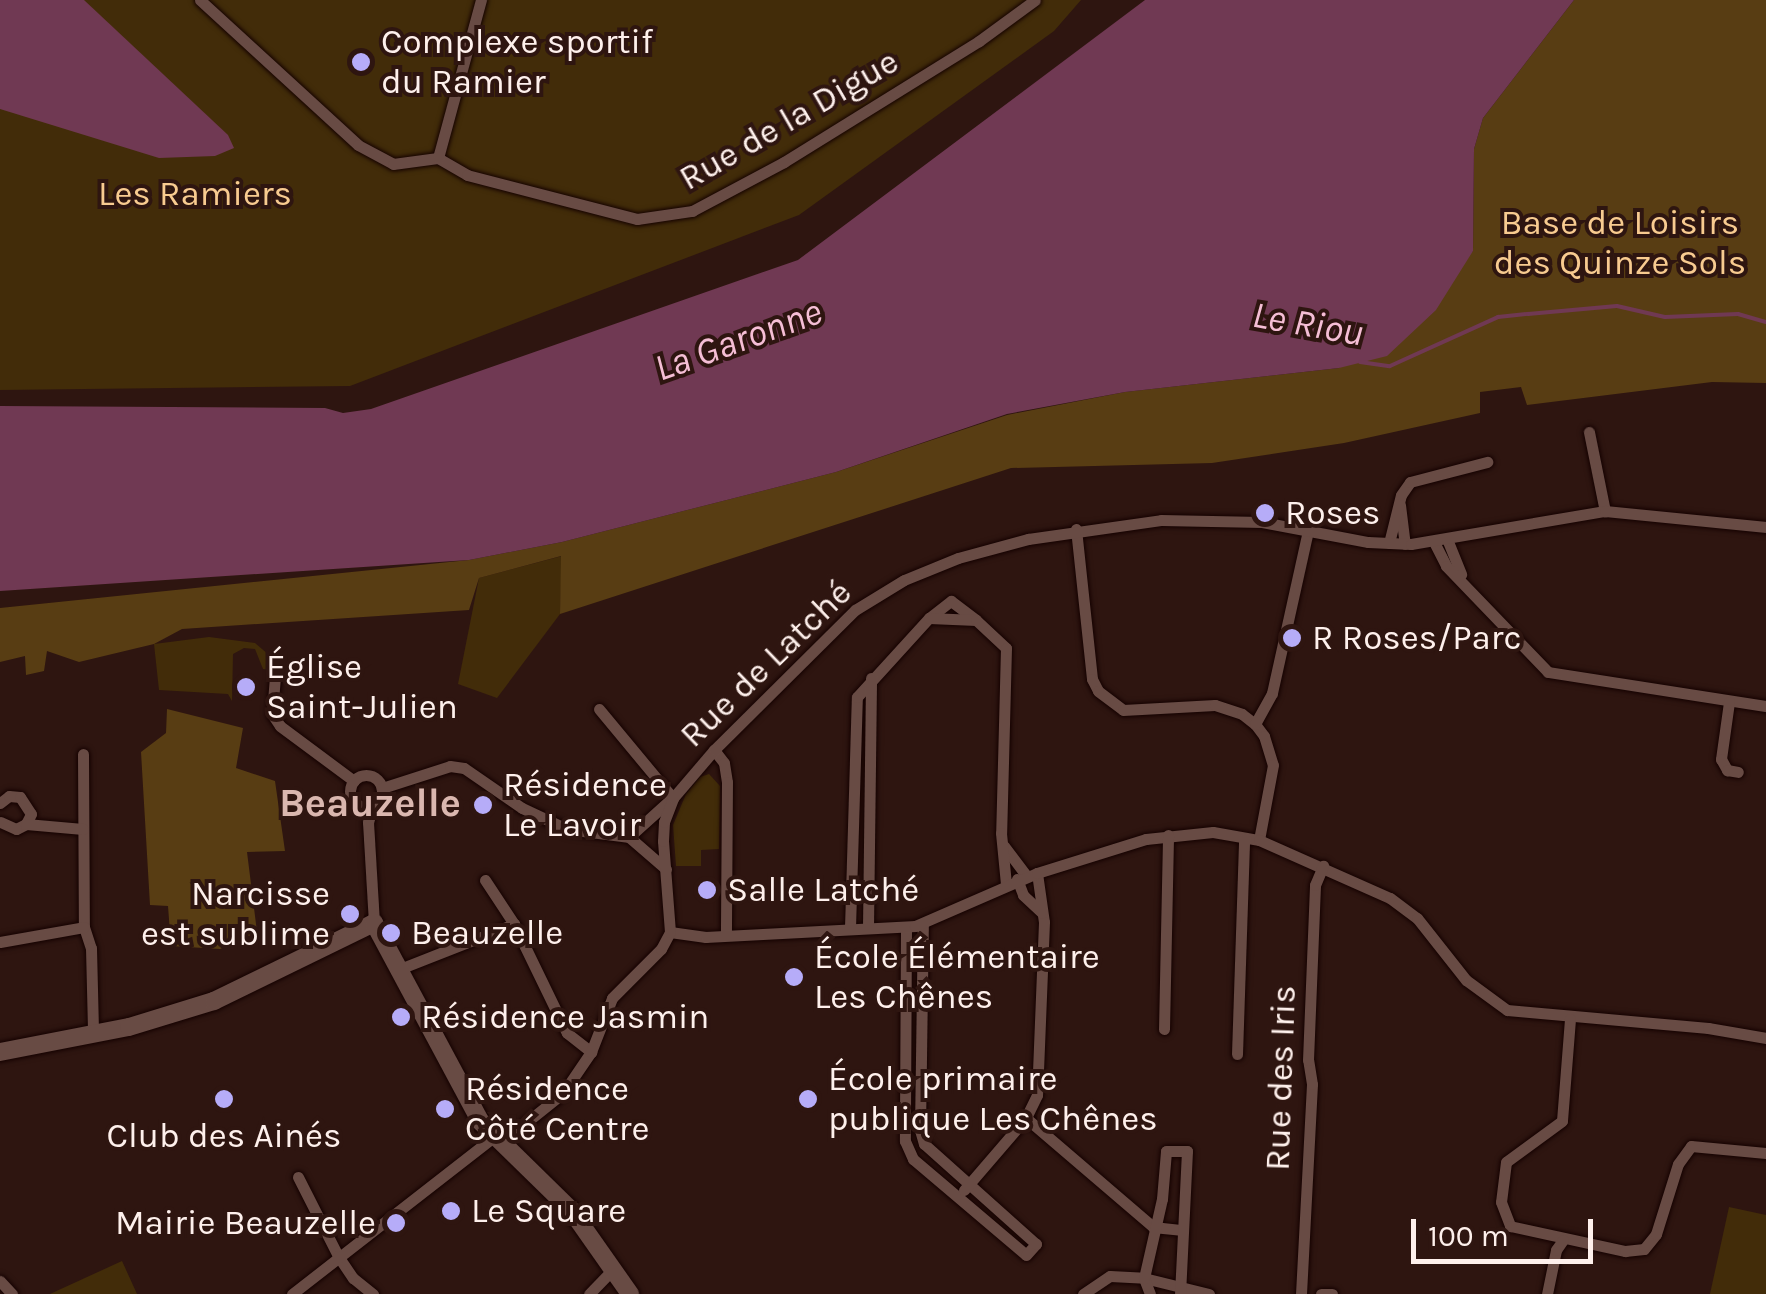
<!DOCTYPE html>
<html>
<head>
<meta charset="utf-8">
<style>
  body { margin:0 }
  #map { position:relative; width:1766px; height:1294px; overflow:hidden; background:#2e1510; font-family:Karla,sans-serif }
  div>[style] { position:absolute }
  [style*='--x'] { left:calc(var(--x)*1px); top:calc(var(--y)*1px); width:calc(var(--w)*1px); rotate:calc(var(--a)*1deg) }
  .green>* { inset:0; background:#422c09 }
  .forest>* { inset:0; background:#583d13 }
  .water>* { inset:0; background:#703953 }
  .stream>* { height:4px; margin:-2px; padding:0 2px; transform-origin:2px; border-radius:2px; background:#703953 }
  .roads { filter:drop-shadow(0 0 2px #150201) drop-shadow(0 0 2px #150201) }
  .street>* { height:11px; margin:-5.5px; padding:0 5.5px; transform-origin:5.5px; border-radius:5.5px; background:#684b44 }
  .street>.ring { margin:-5.5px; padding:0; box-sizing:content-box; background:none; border:11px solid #684b44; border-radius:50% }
  .secondary>* { height:18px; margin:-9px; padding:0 9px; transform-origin:9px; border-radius:9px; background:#684b44 }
  .dots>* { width:28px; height:28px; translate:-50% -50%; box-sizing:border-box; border:5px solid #2e1510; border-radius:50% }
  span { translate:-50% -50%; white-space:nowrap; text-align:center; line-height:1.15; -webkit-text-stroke:8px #2e1510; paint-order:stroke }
  .poi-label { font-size:35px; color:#fef0ec }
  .left { translate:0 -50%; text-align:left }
  .right { translate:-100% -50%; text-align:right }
  .street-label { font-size:35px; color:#fef0ec }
  .park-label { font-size:35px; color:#f8cb90 }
  .water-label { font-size:38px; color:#f5bed5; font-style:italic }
  .quarter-label { font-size:40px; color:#dab7af; font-weight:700 }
  .scale { position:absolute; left:1411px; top:1219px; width:182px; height:45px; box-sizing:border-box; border:5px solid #fef0ec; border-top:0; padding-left:12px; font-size:30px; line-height:35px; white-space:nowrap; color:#fef0ec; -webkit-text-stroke:8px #2e1510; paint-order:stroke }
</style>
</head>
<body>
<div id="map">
  <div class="green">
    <div style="clip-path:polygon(0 0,1081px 0,1054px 31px,799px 215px,350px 386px,0 390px)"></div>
    <div style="clip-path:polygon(562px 556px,560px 614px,497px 698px,458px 684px,479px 578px)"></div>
    <div style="clip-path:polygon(209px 637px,255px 643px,269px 655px,271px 670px,263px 669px,255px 649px,244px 648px,233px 654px,232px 701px,228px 694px,159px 690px,154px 644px)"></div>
    <div style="clip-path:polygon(709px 774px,720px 786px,719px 849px,701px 850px,701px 866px,676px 866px,673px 825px,686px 794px,700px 777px)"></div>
    <div style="clip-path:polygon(1729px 1207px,1766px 1215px,1766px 1294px,1710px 1294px)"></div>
    <div style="clip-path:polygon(122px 1261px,137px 1294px,50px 1294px)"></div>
  </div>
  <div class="forest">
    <div style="clip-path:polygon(1574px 0,1766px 0,1766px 383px,1712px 382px,1527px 405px,1521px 387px,1480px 392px,1480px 413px,1344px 443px,1212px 463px,1011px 468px,560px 614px,561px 556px,479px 578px,469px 610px,182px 629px,154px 644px,79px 662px,47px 651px,44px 671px,26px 675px,25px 656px,0 662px,0 608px,469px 560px,562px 542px,836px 472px,1007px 415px,1125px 392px,1339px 368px,1473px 251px,1474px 149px,1483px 118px)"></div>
    <div style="clip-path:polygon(167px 709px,243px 728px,236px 768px,275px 781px,285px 851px,247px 852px,257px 932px,220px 949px,171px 946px,168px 906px,150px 905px,141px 752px,166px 733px)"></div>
  </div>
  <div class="water">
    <div style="clip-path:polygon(0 0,84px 0,228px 135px,234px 148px,215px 156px,159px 158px,0 109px)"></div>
    <div style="clip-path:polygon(1145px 0,1574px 0,1483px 118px,1474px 149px,1473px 251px,1436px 310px,1387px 356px,1339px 368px,1125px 392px,1007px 414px,836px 472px,562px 542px,469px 560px,0 591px,0 406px,325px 408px,343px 413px,371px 409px,798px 260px)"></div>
  </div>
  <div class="stream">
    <div style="--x:1360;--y:362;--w:30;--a:8"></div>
    <div style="--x:1390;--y:366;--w:119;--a:-24.4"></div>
    <div style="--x:1498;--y:317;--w:30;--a:-6"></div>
    <div style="--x:1528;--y:314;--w:89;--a:-5.1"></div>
    <div style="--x:1617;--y:306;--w:49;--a:12.9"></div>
    <div style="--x:1665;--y:317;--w:73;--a:-2.4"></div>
    <div style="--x:1738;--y:314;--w:29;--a:16"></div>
  </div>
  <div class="roads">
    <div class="street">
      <div style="--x:200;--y:0;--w:214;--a:42.5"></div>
      <div style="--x:358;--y:145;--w:40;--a:28"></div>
      <div style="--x:393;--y:164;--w:45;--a:-7.6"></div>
      <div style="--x:438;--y:158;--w:34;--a:30"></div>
      <div style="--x:467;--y:175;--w:176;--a:14.5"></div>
      <div style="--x:637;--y:219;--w:56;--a:-8.3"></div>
      <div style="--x:692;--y:211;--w:104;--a:-28"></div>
      <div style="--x:784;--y:162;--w:229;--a:-31.8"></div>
      <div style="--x:979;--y:41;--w:69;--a:-36.2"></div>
      <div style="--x:438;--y:158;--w:164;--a:-74.8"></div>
      <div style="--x:1589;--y:432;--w:81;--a:78.6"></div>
      <div style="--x:1400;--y:505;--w:39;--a:83"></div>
      <div style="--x:1076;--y:529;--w:151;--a:83.9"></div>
      <div style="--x:1092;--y:679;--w:13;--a:63"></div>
      <div style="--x:1098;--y:691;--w:31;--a:37"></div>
      <div style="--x:1123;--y:710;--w:92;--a:-3.1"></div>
      <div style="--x:1215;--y:705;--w:28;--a:18"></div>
      <div style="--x:1242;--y:714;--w:16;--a:38"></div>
      <div style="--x:1255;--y:724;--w:15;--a:53"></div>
      <div style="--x:1264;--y:736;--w:30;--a:73"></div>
      <div style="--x:1273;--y:765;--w:76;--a:100.6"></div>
      <div style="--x:1447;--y:539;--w:38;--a:68"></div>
      <div style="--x:1434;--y:542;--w:27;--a:63"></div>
      <div style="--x:1446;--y:566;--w:147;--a:46.1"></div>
      <div style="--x:1548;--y:672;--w:221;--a:8.9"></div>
      <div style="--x:1389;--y:543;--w:49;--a:-76"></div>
      <div style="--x:1401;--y:495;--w:16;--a:-55"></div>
      <div style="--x:1410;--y:482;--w:80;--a:-14.6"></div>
      <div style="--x:929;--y:618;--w:28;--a:-38"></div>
      <div style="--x:951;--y:601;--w:31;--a:37"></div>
      <div style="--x:276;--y:664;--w:50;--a:94.6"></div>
      <div style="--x:272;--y:714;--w:14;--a:56"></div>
      <div style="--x:280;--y:726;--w:92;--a:36.6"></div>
      <div style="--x:1729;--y:702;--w:58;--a:98"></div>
      <div style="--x:1721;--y:759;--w:13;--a:61"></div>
      <div style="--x:1727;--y:770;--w:11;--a:10"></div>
      <div style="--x:599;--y:709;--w:116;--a:50.3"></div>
      <div style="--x:1255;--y:724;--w:35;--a:-61"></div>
      <div style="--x:1272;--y:693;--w:166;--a:-77.5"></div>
      <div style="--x:714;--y:750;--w:16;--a:52"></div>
      <div style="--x:724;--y:763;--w:19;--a:81"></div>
      <div style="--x:727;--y:782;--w:152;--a:90.4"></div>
      <div style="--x:83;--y:754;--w:173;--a:89.7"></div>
      <div style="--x:84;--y:927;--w:22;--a:72"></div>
      <div style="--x:91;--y:948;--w:84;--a:88.6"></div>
      <div class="ring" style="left:350px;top:775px;width:21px;height:21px"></div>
      <div style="--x:382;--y:788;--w:71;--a:-17.9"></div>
      <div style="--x:450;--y:766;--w:14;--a:8"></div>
      <div style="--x:464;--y:768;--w:70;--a:34.6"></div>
      <div style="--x:522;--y:808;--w:50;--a:25"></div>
      <div style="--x:567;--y:829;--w:63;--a:7.4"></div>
      <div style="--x:629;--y:837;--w:49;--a:40.9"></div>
      <div style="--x:0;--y:803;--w:11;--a:-38"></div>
      <div style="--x:9;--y:796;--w:11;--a:5"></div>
      <div style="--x:20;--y:797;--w:20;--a:57"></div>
      <div style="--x:31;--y:814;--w:11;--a:117"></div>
      <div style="--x:26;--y:824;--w:11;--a:153"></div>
      <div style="--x:16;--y:829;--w:17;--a:-156"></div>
      <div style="--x:373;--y:805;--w:18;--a:106"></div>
      <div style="--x:368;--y:822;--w:101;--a:86.6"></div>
      <div style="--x:26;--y:824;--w:57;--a:5"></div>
      <div style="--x:629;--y:837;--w:55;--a:-42.1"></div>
      <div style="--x:1004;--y:846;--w:38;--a:53"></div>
      <div style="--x:1037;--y:873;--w:49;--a:81.9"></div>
      <div style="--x:1044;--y:922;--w:173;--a:92.3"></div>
      <div style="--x:1037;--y:1095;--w:25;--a:116"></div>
      <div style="--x:1026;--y:1118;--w:167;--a:40.6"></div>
      <div style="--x:1153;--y:1227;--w:30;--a:6"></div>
      <div style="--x:1017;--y:879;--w:17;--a:69"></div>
      <div style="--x:1023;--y:895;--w:26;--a:43"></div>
      <div style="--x:485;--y:880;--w:53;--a:56.6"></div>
      <div style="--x:514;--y:924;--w:121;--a:64.1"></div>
      <div style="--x:567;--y:1033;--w:31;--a:38"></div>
      <div style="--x:850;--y:928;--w:231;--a:-88.3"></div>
      <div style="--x:857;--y:697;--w:107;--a:-47.7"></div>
      <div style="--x:929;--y:618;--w:47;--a:2.4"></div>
      <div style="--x:976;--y:620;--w:41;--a:43"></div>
      <div style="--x:1006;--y:648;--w:185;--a:91.5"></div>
      <div style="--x:1001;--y:833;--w:51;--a:84.4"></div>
      <div style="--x:868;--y:928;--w:250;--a:-89.3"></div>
      <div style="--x:906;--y:928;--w:213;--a:90.3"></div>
      <div style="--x:905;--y:1141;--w:20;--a:66"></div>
      <div style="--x:913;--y:1159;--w:148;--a:40.3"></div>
      <div style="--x:1026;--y:1255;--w:15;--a:-48"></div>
      <div style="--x:1036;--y:1244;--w:150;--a:-138.2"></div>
      <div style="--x:924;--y:1144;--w:15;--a:-106"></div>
      <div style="--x:920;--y:1130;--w:206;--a:-89.2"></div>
      <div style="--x:670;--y:932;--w:36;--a:8"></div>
      <div style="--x:706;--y:937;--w:209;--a:-3"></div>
      <div style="--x:915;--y:926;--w:133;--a:-23.5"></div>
      <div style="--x:1037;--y:873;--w:114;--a:-17.3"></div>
      <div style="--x:1146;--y:839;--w:67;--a:-6"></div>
      <div style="--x:1213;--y:832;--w:47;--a:9.9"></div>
      <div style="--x:1259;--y:840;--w:143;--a:23.9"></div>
      <div style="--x:1390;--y:898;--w:34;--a:37"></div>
      <div style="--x:1417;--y:918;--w:79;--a:51.7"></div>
      <div style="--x:1466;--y:980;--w:51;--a:36.2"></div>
      <div style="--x:1507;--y:1010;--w:202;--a:5.1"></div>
      <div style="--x:1708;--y:1028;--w:59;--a:9.8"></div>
      <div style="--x:0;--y:942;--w:85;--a:-10.1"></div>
      <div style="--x:397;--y:970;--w:126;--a:-21.5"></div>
      <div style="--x:1570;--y:1019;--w:102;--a:94.5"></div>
      <div style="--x:1562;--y:1121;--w:69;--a:143.8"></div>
      <div style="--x:1506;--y:1162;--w:40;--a:97.1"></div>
      <div style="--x:1501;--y:1202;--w:26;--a:69"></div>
      <div style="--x:1510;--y:1226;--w:118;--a:12.3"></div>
      <div style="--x:1625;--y:1251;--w:19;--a:-6"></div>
      <div style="--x:1644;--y:1249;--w:19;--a:-51"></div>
      <div style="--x:1656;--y:1234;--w:73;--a:-72.6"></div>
      <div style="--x:1678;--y:1164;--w:22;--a:-54"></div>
      <div style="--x:1691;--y:1146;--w:75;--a:5.3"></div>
      <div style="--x:1164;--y:1029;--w:194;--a:-88.8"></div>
      <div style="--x:1237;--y:1054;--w:216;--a:-88.1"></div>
      <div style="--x:298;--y:1177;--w:89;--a:63.1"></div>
      <div style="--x:338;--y:1256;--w:27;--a:56"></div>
      <div style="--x:353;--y:1278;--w:26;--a:39"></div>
      <div style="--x:964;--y:1190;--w:95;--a:-49.3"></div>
      <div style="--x:0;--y:1281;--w:18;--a:47"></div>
      <div style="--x:292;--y:1294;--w:252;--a:-37.9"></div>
      <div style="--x:491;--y:1139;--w:29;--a:-20"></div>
      <div style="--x:518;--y:1129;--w:58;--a:-38.7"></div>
      <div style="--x:563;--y:1093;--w:50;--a:-55.7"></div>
      <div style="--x:591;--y:1052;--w:58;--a:-68.7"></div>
      <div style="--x:612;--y:998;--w:69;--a:-45"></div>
      <div style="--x:661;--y:949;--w:19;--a:-62"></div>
      <div style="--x:670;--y:932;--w:91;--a:-94.4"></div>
      <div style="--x:663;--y:841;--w:19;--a:-87"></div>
      <div style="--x:664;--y:822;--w:26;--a:-69"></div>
      <div style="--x:673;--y:798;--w:63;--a:-49.5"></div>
      <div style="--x:714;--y:750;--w:199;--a:-44.8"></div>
      <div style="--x:855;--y:610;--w:57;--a:-31.5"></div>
      <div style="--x:904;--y:580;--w:58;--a:-22.2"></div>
      <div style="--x:958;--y:558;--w:73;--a:-15.2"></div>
      <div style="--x:1028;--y:539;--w:134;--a:-8.1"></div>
      <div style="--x:1161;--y:520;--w:101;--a:1.1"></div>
      <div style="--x:1262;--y:522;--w:108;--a:10.7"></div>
      <div style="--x:1368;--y:542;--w:43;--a:2.7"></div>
      <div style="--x:1411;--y:544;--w:197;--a:-9.7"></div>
      <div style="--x:1605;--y:511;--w:162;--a:5.7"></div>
      <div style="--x:589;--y:1294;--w:33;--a:-46"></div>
      <div style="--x:1083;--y:1294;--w:32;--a:-34"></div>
      <div style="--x:1110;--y:1276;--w:34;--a:3"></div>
      <div style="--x:1144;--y:1278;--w:67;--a:13.8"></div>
      <div style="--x:1150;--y:1294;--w:17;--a:-111"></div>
      <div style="--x:1144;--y:1278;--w:81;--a:-77.2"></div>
      <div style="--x:1162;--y:1199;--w:48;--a:-85.2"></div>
      <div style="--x:1166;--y:1151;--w:21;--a:0"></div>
      <div style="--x:1187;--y:1151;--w:143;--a:92.8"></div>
      <div style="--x:1301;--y:1294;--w:210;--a:-87"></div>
      <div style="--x:1312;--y:1084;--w:24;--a:-99"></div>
      <div style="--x:1308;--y:1060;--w:175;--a:-87.7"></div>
      <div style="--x:1315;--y:885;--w:21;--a:-67"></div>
      <div style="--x:1321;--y:1294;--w:11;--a:0"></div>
      <div style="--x:1547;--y:1294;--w:45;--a:-78.4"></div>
      <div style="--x:1556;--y:1250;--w:12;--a:-55"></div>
    </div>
    <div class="secondary">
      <div style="--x:0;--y:1052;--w:131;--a:-11"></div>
      <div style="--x:129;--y:1027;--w:89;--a:-17"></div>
      <div style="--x:214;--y:1001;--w:178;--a:-26"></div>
      <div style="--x:374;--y:923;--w:225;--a:61.8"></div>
      <div style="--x:480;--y:1121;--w:127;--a:44.4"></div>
      <div style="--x:571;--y:1210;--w:103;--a:54.9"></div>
    </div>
  </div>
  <div class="dots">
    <div style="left:361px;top:62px;background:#b6acf8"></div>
    <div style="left:1265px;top:513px;background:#b6acf8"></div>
    <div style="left:1292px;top:638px;background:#b6acf8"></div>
    <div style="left:246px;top:687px;background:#b6acf8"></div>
    <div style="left:483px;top:805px;background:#b6acf8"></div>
    <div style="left:707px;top:890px;background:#b6acf8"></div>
    <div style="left:350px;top:914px;background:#b6acf8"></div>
    <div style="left:391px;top:933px;background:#b6acf8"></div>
    <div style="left:794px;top:977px;background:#b6acf8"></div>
    <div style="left:401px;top:1017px;background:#b6acf8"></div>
    <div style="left:224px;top:1099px;background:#b6acf8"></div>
    <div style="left:808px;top:1099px;background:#b6acf8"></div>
    <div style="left:445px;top:1109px;background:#b6acf8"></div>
    <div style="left:451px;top:1211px;background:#b6acf8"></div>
    <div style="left:396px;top:1223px;background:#b6acf8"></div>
  </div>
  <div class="poi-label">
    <span class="left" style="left:381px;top:62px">Complexe sportif<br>du Ramier</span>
    <span class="left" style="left:1285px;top:513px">Roses</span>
    <span class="left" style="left:1312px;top:638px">R Roses/Parc</span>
    <span class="left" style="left:266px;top:687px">Église<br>Saint-Julien</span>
    <span class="left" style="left:503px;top:805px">Résidence<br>Le Lavoir</span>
    <span class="left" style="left:727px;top:890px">Salle Latché</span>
    <span class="right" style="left:330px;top:914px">Narcisse<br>est sublime</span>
    <span class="left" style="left:411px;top:933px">Beauzelle</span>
    <span class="left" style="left:814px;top:977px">École Élémentaire<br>Les Chênes</span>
    <span class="left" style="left:421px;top:1017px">Résidence Jasmin</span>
    <span class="left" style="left:828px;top:1099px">École primaire<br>publique Les Chênes</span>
    <span class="left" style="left:465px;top:1109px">Résidence<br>Côté Centre</span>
    <span style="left:224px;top:1136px">Club des Ainés</span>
    <span class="left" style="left:471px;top:1211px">Le Square</span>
    <span class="right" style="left:376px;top:1223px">Mairie Beauzelle</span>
  </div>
  <div class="street-label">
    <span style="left:789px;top:120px;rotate:-30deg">Rue de la Digue</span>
    <span style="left:766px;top:664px;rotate:-44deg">Rue de Latché</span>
    <span style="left:1281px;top:1078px;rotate:-88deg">Rue des Iris</span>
  </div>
  <div class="park-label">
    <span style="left:195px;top:194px">Les Ramiers</span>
    <span style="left:1620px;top:243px">Base de Loisirs<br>des Quinze Sols</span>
  </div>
  <div class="water-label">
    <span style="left:1308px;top:324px;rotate:10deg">Le Riou</span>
    <span style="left:738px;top:340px;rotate:-20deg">La Garonne</span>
  </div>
  <div class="quarter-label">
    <span style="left:370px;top:803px">Beauzelle</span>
  </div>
  <div class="scale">100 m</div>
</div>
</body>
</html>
